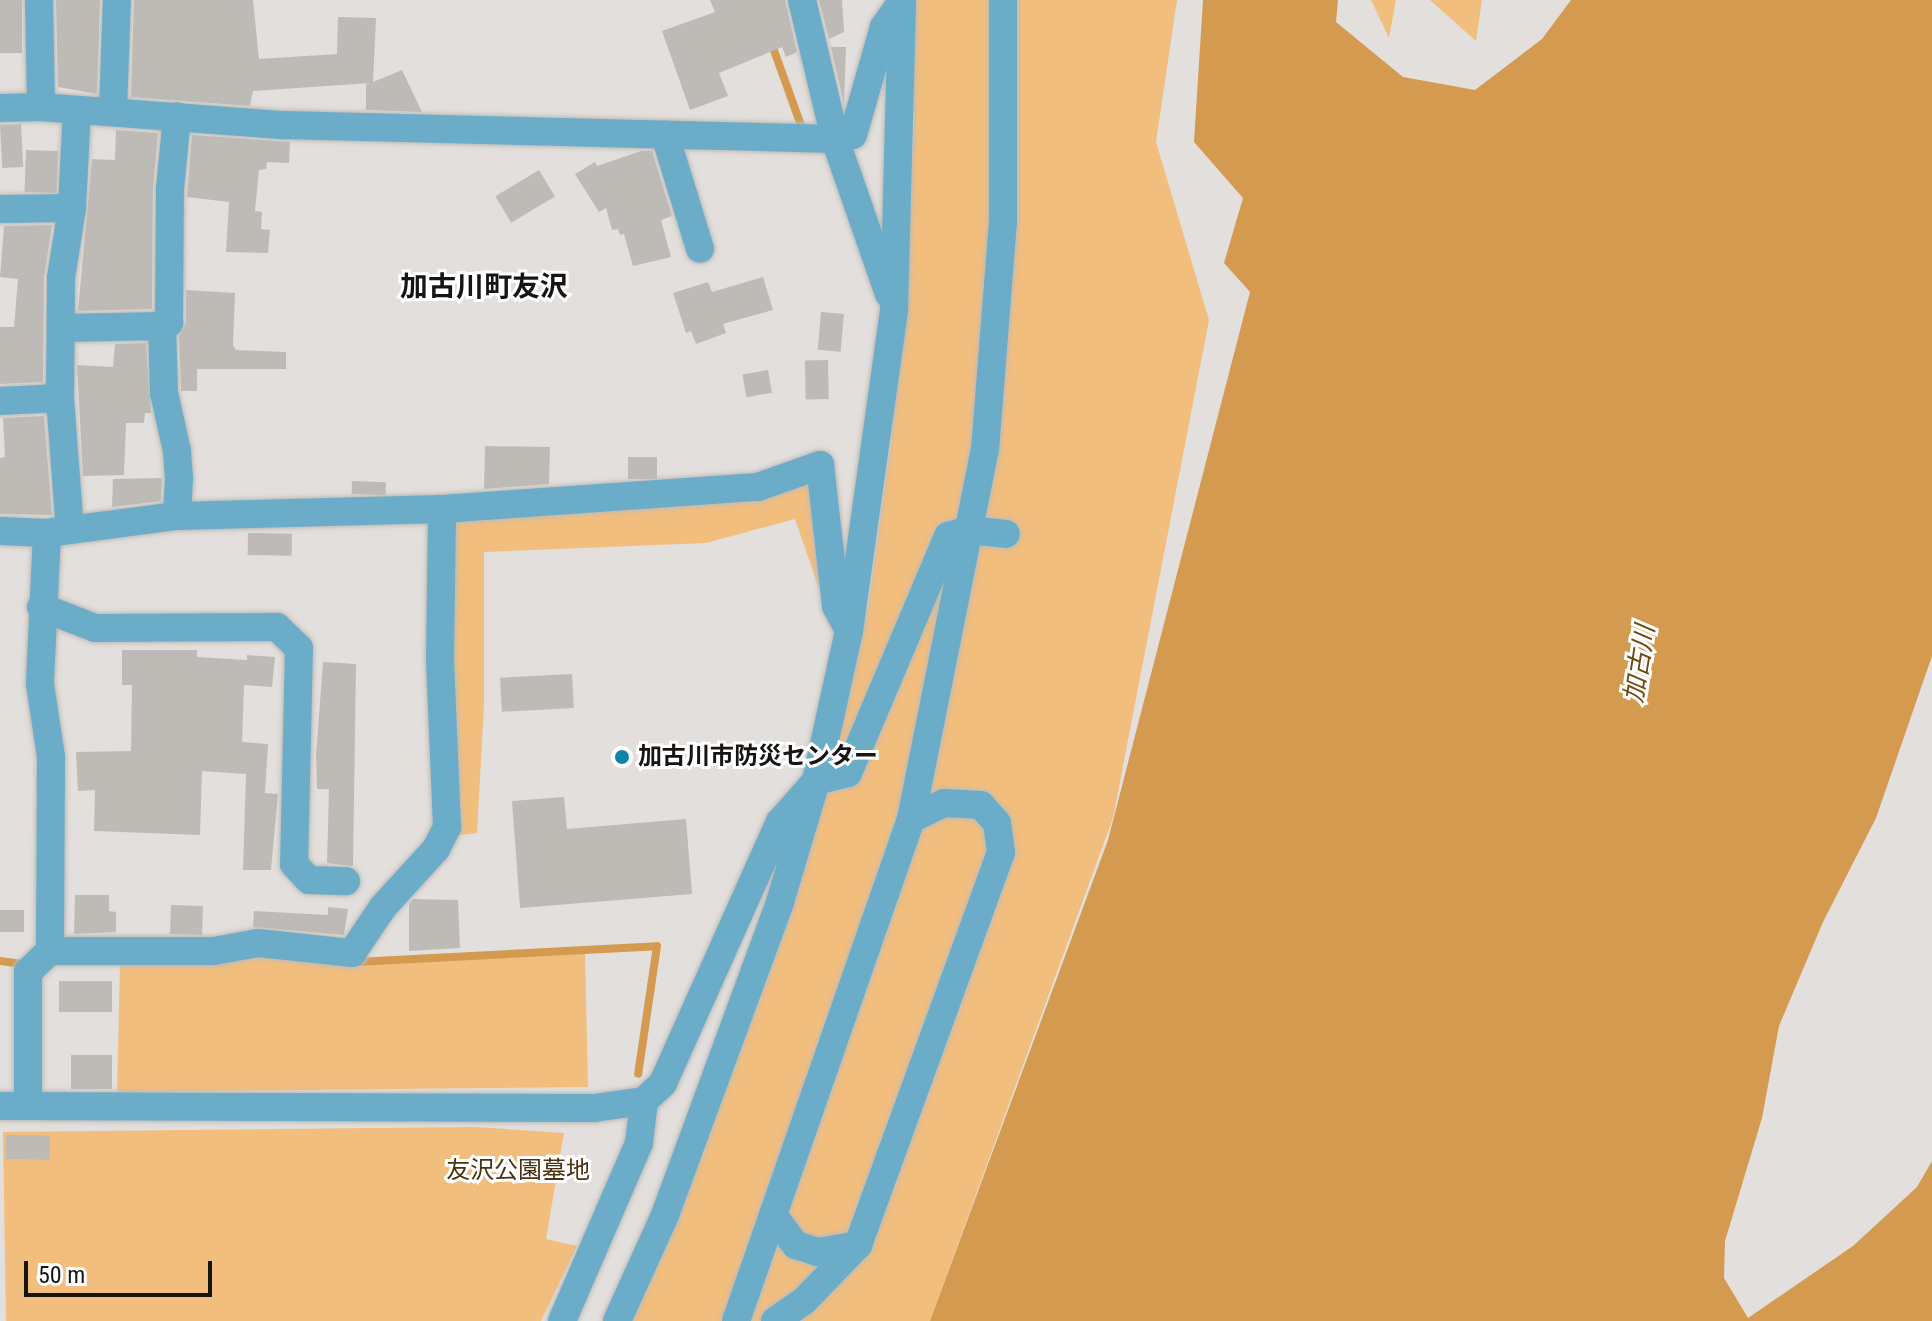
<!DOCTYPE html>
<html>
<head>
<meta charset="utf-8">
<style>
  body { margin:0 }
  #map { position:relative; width:1932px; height:1321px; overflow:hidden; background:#e2dfdc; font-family:"Roboto Condensed","Noto Sans JP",sans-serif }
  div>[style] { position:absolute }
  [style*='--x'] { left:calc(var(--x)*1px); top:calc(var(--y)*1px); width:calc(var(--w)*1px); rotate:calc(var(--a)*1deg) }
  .green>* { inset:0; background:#f2be7e }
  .water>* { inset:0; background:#d49a50 }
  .stream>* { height:8px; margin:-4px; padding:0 4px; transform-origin:4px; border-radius:4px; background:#d49a50 }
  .building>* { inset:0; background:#bebbb7; transform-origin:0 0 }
  .roads { filter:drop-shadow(0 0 2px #bdbbb8) drop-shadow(0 0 2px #bdbbb8) }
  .minor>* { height:28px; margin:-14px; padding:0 14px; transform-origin:14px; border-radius:14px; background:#6badc9 }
  .dots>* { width:22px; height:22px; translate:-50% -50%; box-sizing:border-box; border:4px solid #fff; border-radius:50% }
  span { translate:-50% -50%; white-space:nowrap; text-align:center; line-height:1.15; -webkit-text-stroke:6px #fff; paint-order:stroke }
  .poi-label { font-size:24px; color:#171514; font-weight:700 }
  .left { translate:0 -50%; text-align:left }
  .park-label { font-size:24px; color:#4a3212 }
  .water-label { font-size:26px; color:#714a11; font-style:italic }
  .quarter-label { font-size:28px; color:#171514; font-weight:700 }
  .scale { position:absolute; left:24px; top:1261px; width:188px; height:36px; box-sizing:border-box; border:4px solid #171514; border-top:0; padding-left:10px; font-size:24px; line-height:28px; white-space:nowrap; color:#171514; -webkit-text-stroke:6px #fff; paint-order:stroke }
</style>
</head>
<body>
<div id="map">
  <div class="green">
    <div style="clip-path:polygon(912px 0,1177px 0,1156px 142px,1209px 320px,1113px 818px,930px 1321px,630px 1321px,841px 723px,868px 607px,891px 443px,907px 276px,914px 123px)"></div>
    <div style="clip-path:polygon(1371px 0,1396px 0,1389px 38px)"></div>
    <div style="clip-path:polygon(1430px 0,1482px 0,1476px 41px)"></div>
    <div style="clip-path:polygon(815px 478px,824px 603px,795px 519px,706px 543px,484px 552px,484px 705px,477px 833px,451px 836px,447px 520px)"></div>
    <div style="clip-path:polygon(585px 952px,588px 1087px,117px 1092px,120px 963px,251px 954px,340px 964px)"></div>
    <div style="clip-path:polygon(475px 1127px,564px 1133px,546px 1239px,577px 1246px,541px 1321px,6px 1321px,3px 1132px)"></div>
  </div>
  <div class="water">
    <div style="clip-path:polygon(1203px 0,1338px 0,1336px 22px,1403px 77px,1475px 90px,1542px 39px,1571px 0,1932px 0,1932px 656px,1876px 818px,1823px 922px,1779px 1026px,1762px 1118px,1725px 1241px,1724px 1278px,1748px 1318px,1853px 1246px,1917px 1187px,1932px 1161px,1932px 1321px,930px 1321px,1108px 840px,1250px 292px,1224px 263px,1243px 198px,1194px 142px)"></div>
  </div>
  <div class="stream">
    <div style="--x:771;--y:42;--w:95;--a:70.2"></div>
    <div style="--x:0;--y:961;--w:29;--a:8"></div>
    <div style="--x:356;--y:962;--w:301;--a:-3"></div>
    <div style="--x:657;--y:946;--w:129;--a:98.4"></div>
  </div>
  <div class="building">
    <div style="left:0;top:0;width:22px;height:53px"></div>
    <div style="clip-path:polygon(56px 0,100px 0,97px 94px,58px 87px)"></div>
    <div style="clip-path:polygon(134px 0,253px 0,259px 59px,337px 54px,338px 17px,376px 18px,373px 82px,402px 70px,422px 112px,366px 110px,366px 84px,370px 83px,253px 91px,250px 106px,131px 97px)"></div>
    <div style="clip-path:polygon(710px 0,785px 0,797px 52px,786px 57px,782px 47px,719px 73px,728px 96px,690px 110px,662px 31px,715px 12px)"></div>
    <div style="clip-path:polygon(819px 0,842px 0,844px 32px,829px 39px)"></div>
    <div style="clip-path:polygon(831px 47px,846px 47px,844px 104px)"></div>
    <div style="left:21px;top:124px;width:43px;height:21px;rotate:87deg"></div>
    <div style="clip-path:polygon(116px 130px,158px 133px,153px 189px,152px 309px,78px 311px,92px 159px,115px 160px)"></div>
    <div style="clip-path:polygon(192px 135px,290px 142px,289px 163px,267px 162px,266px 169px,259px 170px,255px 211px,262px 212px,261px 229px,270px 230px,268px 253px,226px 252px,229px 202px,187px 197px)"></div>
    <div style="left:26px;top:150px;width:32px;height:42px;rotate:2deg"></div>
    <div style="clip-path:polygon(641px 151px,652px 151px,672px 216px,661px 220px,671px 257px,633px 266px,624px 234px,620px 235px,618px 229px,612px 230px,606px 208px,599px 212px,575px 174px,595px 162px,597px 166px)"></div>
    <div style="left:539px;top:170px;width:31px;height:51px;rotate:59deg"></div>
    <div style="clip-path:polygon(52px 225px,44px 278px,43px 382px,0 384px,0 327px,14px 327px,18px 279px,0 277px,4px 226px)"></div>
    <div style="clip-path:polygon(763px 277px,773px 310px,723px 324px,726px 333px,696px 344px,691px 331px,686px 333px,673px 293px,708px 282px,712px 292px)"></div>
    <div style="clip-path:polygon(186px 290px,235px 293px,233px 345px,236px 350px,286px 352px,286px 369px,197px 369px,197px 391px,181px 391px,179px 336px,186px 323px)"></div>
    <div style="left:821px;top:312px;width:23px;height:38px;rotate:5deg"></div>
    <div style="clip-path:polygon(146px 343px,151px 413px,145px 413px,144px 423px,126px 423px,124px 475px,83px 476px,77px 365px,113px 367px,115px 344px)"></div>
    <div style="left:828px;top:360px;width:39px;height:23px;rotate:89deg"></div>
    <div style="left:768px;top:370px;width:23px;height:26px;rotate:80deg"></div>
    <div style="clip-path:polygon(44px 416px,52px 515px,0 514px,0 458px,5px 457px,3px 418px)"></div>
    <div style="clip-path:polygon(485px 446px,550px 447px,549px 484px,484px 489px)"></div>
    <div style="left:628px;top:457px;width:29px;height:22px"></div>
    <div style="clip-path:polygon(162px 478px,161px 501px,112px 507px,113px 479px)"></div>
    <div style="left:352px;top:481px;width:34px;height:13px;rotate:2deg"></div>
    <div style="left:248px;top:533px;width:44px;height:22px;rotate:1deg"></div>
    <div style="clip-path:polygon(122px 650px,197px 650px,197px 657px,247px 660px,247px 655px,275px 657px,272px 687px,244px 685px,242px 742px,268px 744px,265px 793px,278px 794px,271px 870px,243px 870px,246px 774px,202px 771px,200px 835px,94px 831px,95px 790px,78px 791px,76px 752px,131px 751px,132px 685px,122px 685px)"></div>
    <div style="clip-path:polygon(323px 662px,356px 664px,353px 866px,327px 863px,329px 789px,317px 789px,316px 755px)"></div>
    <div style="left:572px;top:674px;width:34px;height:72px;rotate:87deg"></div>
    <div style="clip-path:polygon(564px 797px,567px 829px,686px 819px,692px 894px,520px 908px,512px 801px)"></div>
    <div style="clip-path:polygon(75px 895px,109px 895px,109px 911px,116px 912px,116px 932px,74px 934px)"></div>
    <div style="clip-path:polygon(413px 899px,458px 900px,460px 948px,409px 951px,409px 904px)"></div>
    <div style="left:171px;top:905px;width:32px;height:29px;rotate:2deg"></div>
    <div style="clip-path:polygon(328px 907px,348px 909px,344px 935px,253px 927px,254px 911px,328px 915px)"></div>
    <div style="left:0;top:910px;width:24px;height:22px"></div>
    <div style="left:112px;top:981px;width:31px;height:53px;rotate:90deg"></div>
    <div style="left:71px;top:1055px;width:41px;height:34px"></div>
    <div style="left:6px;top:1135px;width:44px;height:24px;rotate:1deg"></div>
  </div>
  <div class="roads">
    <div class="minor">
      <div style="--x:39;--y:0;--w:107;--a:88.9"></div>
      <div style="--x:802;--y:0;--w:143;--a:76.6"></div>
      <div style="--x:835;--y:139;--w:164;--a:70.8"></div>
      <div style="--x:0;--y:108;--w:41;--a:-1.4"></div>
      <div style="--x:41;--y:107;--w:243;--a:4.3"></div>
      <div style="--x:283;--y:125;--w:552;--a:1.45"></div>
      <div style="--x:835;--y:139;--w:18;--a:-13"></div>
      <div style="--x:853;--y:135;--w:112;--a:-74"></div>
      <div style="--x:884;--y:27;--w:28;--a:-55"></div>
      <div style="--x:113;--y:112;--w:112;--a:-88"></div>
      <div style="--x:665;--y:135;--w:119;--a:72.9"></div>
      <div style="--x:0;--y:209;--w:72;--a:-0.8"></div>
      <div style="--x:61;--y:328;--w:101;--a:-1.1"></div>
      <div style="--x:60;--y:398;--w:132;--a:85.7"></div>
      <div style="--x:0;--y:401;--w:60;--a:-2.9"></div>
      <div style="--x:60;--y:398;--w:120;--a:-89.5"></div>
      <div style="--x:61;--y:278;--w:71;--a:-81.1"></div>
      <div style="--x:72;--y:208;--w:98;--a:-87.1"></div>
      <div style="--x:177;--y:516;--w:37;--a:-87"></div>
      <div style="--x:179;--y:479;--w:28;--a:-94"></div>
      <div style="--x:177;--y:451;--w:59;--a:-102.6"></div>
      <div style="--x:164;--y:393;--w:67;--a:-91.7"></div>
      <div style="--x:162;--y:326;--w:8;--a:-23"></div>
      <div style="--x:169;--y:323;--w:134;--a:-89.6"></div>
      <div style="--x:170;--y:189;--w:73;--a:-84.5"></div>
      <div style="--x:0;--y:531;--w:47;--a:2.4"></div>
      <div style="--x:47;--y:533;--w:131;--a:-7.5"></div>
      <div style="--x:177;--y:516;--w:265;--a:-1.5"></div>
      <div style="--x:442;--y:509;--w:317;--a:-4"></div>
      <div style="--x:758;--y:487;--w:66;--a:-19.5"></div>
      <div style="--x:820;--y:465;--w:142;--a:83.5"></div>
      <div style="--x:836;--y:606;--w:24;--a:62"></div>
      <div style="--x:47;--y:533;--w:151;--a:92.7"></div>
      <div style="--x:40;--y:684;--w:74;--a:81.4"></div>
      <div style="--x:51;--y:757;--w:194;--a:90.3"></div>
      <div style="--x:41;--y:607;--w:58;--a:21.3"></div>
      <div style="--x:95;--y:628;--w:182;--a:-0.3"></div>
      <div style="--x:277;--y:627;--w:30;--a:44"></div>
      <div style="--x:299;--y:648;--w:216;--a:91.3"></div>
      <div style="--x:294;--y:864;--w:22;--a:47"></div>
      <div style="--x:309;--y:880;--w:37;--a:2"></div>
      <div style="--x:28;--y:1105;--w:133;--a:-90"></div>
      <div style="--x:28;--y:972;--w:30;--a:-44"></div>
      <div style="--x:50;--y:951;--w:164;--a:0"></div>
      <div style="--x:214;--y:951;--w:45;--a:-10.3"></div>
      <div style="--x:258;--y:943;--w:95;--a:6.1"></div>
      <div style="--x:352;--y:953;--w:55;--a:-56"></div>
      <div style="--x:383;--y:907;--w:79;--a:-47.6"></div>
      <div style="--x:436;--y:849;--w:25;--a:-63"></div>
      <div style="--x:447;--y:827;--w:168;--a:-92.4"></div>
      <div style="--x:440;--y:659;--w:150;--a:-89.2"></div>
      <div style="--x:0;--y:1106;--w:594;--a:0.19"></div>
      <div style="--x:594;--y:1108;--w:50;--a:-8"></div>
      <div style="--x:644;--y:1101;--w:26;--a:-43"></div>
      <div style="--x:663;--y:1083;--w:286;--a:-65.9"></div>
      <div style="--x:780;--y:822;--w:55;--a:-48.7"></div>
      <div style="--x:816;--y:781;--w:33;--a:-14"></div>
      <div style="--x:848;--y:773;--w:257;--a:-67.1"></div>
      <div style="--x:948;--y:536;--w:22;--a:-16"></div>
      <div style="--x:969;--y:530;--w:37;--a:6"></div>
      <div style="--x:773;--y:1215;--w:38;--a:53"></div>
      <div style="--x:796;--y:1245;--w:23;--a:18"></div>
      <div style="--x:818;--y:1252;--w:41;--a:-9.9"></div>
      <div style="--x:562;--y:1321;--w:194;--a:-66.6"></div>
      <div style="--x:639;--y:1143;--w:42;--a:-83.2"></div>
      <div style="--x:617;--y:1321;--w:116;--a:-65.6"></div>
      <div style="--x:665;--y:1215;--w:333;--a:-69.8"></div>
      <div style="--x:780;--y:902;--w:126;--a:-73.4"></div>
      <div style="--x:816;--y:781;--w:154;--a:-77.6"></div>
      <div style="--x:849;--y:631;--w:323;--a:-82"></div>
      <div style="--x:894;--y:311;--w:311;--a:-88.5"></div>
      <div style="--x:736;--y:1321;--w:532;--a:-70.78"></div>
      <div style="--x:911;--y:819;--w:376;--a:-78.7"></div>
      <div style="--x:985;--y:450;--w:229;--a:-85.5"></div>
      <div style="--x:1003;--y:222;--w:222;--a:-90"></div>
      <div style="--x:775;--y:1321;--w:35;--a:-35"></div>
      <div style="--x:804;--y:1301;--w:78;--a:-46"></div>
      <div style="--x:858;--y:1245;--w:418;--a:-70"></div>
      <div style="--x:1001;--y:852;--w:29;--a:-98"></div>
      <div style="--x:997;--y:823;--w:24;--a:-132"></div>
      <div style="--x:981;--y:805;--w:37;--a:-177"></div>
      <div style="--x:944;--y:803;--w:37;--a:154"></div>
    </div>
  </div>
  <div class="dots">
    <div style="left:622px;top:757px;background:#0f84aa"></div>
  </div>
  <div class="poi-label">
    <span class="left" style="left:638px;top:757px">加古川市防災センター</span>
  </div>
  <div class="park-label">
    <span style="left:518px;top:1171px">友沢公園墓地</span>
  </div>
  <div class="water-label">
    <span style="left:1640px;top:664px;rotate:-81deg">加古川</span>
  </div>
  <div class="quarter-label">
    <span style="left:484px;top:287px">加古川町友沢</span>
  </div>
  <div class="scale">50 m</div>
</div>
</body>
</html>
